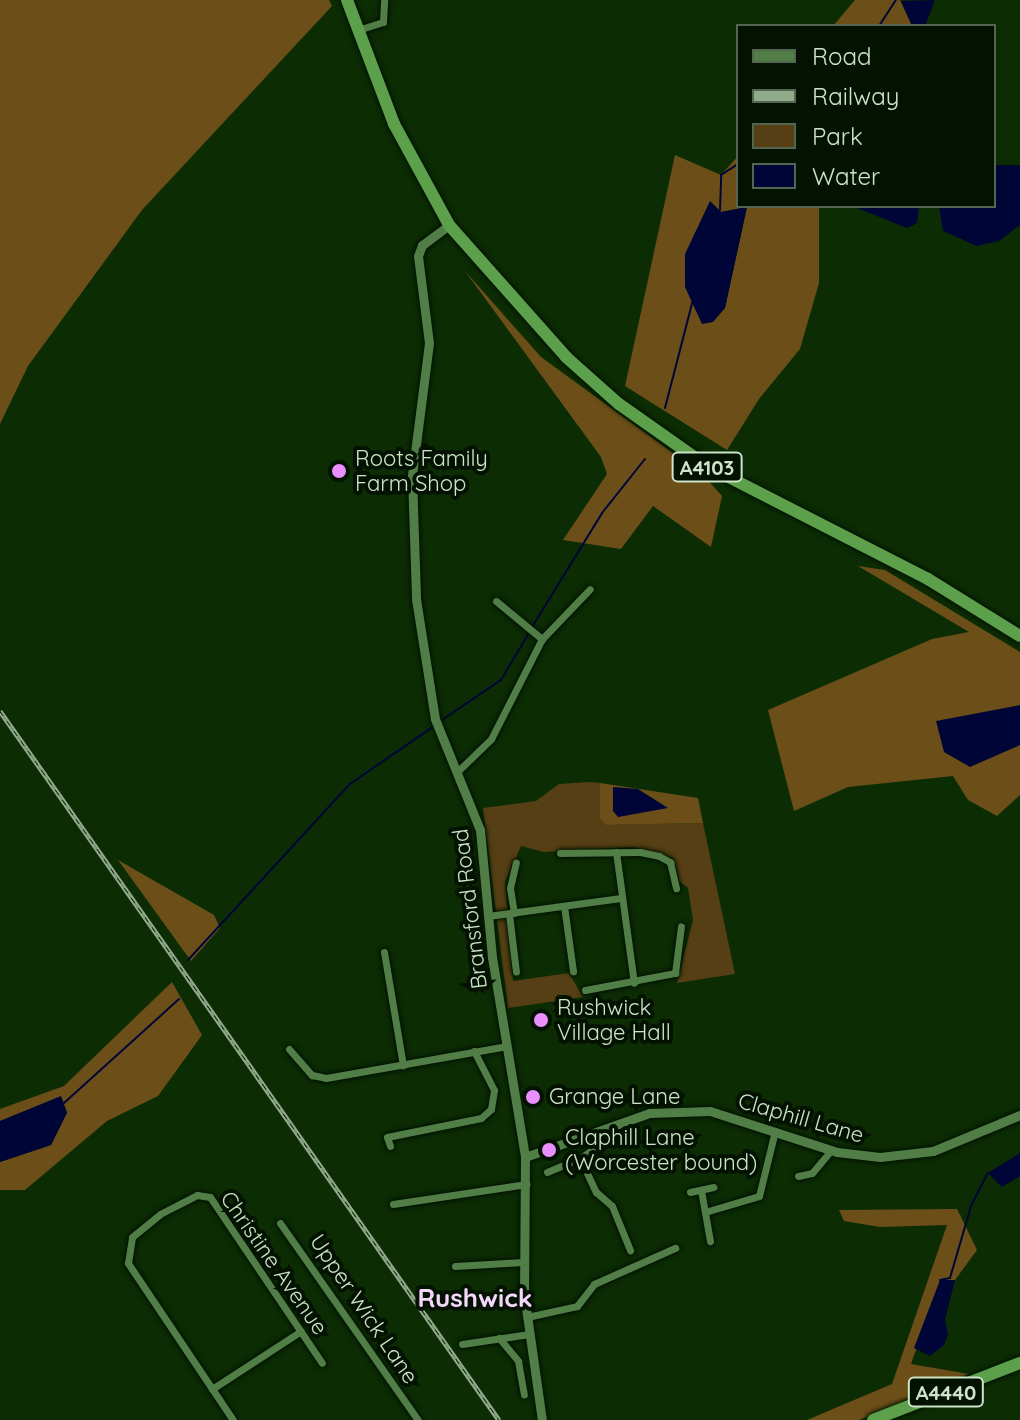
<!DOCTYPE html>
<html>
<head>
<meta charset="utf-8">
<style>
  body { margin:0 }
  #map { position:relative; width:1020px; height:1420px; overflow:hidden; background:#0c2c04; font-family:Quicksand,sans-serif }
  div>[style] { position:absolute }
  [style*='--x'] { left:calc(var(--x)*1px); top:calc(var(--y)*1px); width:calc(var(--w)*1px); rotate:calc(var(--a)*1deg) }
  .green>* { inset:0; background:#563f14 }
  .forest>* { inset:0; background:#6c4f18 }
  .water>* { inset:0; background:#000537 }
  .stream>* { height:2px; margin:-1px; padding:0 1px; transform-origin:1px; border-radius:1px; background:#000537 }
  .roads { filter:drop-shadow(0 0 2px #011300) drop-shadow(0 0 2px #011300) }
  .minor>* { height:7px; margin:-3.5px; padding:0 3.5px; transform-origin:3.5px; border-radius:3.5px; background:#517d47 }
  .tertiary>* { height:9px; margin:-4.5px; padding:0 4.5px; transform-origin:4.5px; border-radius:4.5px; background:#517d47 }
  .trunk>* { height:12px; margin:-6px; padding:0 6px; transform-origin:6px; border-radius:6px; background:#5ca04b }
  .rail>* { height:5px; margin-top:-2.5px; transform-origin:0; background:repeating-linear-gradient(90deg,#031201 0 6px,#91ab8b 0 12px); box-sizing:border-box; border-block:2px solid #91ab8b }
  .dots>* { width:22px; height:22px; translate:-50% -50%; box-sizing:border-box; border:4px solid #031201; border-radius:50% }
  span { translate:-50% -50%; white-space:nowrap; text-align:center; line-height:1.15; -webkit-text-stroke:8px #031201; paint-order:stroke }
  .shield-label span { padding:2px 6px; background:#031201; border:2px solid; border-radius:6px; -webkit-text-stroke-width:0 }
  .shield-label { font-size:20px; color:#cce4c7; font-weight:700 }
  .poi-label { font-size:22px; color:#cce4c7 }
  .left { translate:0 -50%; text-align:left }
  .street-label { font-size:22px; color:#cce4c7 }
  .quarter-label { font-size:26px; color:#f5d7fc; font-weight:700 }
  .legend { position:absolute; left:736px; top:24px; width:260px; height:184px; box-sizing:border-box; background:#031201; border:2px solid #536650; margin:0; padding:10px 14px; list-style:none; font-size:24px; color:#cce4c7 }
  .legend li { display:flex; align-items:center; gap:16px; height:40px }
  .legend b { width:40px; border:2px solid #536650 }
</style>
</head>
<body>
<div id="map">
  <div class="green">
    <div style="clip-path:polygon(590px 782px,600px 783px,600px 819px,606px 825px,703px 823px,735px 974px,677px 983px,693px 920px,688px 888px,679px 881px,674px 858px,633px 847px,544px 852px,521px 846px,505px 882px,513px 981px,569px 973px,583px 997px,508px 1008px,483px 808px,536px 801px,559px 784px)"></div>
  </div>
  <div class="forest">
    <div style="clip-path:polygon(0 0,329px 0,332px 6px,142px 210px,28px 366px,0 424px)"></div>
    <div style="clip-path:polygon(855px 0,900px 0,912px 26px,833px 26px)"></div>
    <div style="clip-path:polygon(evenodd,675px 155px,721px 175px,738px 156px,738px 206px,819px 206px,819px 283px,800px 349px,759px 399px,727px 450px,625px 386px,675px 155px,710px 201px,721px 212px,747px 207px,725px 308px,710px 201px)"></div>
    <div style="clip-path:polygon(465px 271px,541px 357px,703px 475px,722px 496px,711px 547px,653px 506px,621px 549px,563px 540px,607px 474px,601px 457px)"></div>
    <div style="clip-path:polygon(858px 566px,885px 570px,1020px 652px,1020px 795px,997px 816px,968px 800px,953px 776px,848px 787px,794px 811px,768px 710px,932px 639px,969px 632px)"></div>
    <div style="clip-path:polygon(600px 783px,698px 798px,703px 823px,606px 825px,600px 819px)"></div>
    <div style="clip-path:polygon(118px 860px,214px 915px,220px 928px,191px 961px)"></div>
    <div style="clip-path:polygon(172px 982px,202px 1035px,158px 1096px,107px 1121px,25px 1190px,0 1190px,0 1162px,51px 1145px,67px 1112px,61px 1097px,0 1121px,0 1109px,64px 1086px)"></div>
    <div style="clip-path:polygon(957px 1209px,977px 1250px,955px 1280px,940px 1281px,911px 1364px,969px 1374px,859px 1420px,807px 1420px,892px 1384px,947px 1225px,880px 1227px,844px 1221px,839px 1210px)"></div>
  </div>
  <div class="water">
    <div style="clip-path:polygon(935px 0,925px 26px,912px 26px,901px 1px)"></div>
    <div style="clip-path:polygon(994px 165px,1020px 165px,1020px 225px,999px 241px,977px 246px,943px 231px,939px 206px,994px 206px)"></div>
    <div style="clip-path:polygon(710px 201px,721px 212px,747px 207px,725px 308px,713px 322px,702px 324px,685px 287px,685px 254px)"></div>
    <div style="clip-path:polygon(852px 206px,919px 206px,917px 223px,907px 228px)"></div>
    <div style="clip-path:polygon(1020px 705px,1020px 745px,970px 767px,944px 752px,936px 721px)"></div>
    <div style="clip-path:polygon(613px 787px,638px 789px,668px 808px,618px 817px,613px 811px)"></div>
    <div style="clip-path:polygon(61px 1096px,67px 1113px,51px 1145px,0 1162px,0 1121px)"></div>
    <div style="clip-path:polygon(1020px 1153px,1020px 1176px,1002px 1187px,988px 1173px)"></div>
    <div style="clip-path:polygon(940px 1280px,955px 1280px,945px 1320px,948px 1334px,944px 1345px,930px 1356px,914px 1348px)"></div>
  </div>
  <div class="stream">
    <div style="--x:879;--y:26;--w:31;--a:-57"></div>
    <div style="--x:720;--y:210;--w:35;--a:-88"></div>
    <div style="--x:721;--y:175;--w:20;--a:-33"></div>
    <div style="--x:665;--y:408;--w:112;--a:-75.5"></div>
    <div style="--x:532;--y:627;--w:134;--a:-58.4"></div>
    <div style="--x:602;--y:513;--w:69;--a:-51.5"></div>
    <div style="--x:439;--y:722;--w:75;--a:-34.1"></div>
    <div style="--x:501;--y:680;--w:55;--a:-59.2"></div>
    <div style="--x:188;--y:960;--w:239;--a:-47.4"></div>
    <div style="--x:350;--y:784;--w:102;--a:-34.6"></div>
    <div style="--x:64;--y:1103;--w:155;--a:-42.1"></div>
    <div style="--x:940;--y:1280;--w:10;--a:-11"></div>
    <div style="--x:950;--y:1278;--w:75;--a:-73.7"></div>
    <div style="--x:971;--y:1206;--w:37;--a:-63"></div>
  </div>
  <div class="roads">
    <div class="minor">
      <div style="--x:358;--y:30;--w:26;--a:-18"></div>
      <div style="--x:383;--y:22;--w:22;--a:-87"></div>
      <div style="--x:496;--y:601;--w:60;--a:39.6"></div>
      <div style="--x:458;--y:771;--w:46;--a:-44.1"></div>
      <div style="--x:491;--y:739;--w:112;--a:-63"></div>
      <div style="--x:542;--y:639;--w:69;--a:-46.2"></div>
      <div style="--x:616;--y:852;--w:132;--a:82.2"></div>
      <div style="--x:560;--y:853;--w:80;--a:-0.7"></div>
      <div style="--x:640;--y:852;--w:19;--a:12"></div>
      <div style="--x:659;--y:856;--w:13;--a:29"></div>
      <div style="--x:670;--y:862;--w:27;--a:77"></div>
      <div style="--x:564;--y:906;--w:66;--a:82.1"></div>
      <div style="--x:514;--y:913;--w:25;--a:-99"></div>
      <div style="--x:510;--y:888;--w:26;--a:-77"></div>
      <div style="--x:509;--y:914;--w:58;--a:83.1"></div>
      <div style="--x:488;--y:916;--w:134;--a:-7.7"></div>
      <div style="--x:384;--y:952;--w:115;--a:80.5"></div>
      <div style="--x:585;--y:990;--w:92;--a:-10.7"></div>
      <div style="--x:675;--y:973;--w:47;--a:-82.7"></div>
      <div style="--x:289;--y:1049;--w:35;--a:49"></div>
      <div style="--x:312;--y:1075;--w:14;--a:12"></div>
      <div style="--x:326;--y:1078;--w:184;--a:-10"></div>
      <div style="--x:607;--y:1129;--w:11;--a:95"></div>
      <div style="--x:606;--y:1140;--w:32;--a:145"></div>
      <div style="--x:580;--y:1158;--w:38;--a:65"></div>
      <div style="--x:596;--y:1192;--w:21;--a:41"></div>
      <div style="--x:612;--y:1206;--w:48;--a:67.8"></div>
      <div style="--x:390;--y:1146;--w:9;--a:-108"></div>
      <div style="--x:387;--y:1137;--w:96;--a:-11.4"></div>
      <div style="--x:481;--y:1118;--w:13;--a:-42"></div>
      <div style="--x:491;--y:1109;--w:19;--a:-81"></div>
      <div style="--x:494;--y:1090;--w:44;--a:-117.1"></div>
      <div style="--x:547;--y:1172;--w:36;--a:-23"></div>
      <div style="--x:798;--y:1176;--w:14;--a:-12"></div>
      <div style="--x:812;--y:1173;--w:30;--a:-50"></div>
      <div style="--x:701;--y:1190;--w:52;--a:80"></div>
      <div style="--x:690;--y:1192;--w:24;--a:-12"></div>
      <div style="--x:393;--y:1204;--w:135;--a:-8.5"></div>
      <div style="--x:705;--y:1212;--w:56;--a:-16.5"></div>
      <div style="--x:759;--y:1196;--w:67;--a:-76.2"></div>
      <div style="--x:280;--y:1223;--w:241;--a:55"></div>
      <div style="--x:455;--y:1266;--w:68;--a:-3.4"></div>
      <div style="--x:527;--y:1317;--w:51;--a:-12.4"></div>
      <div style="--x:577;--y:1306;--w:28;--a:-52"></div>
      <div style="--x:594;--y:1284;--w:89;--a:-24"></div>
      <div style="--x:499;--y:1338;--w:30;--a:50"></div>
      <div style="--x:518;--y:1361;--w:34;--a:80"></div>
      <div style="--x:462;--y:1344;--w:68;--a:-8.5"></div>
      <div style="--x:212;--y:1389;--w:106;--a:-33.1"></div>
      <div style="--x:233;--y:1420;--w:189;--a:-123.8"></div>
      <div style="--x:128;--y:1263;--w:26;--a:-81"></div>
      <div style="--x:132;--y:1237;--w:36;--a:-39"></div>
      <div style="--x:160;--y:1214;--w:42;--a:-27.2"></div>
      <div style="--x:197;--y:1195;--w:13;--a:9"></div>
      <div style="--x:210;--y:1197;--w:200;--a:56"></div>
    </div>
    <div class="tertiary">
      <div style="--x:449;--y:225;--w:34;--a:143"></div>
      <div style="--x:422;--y:245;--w:12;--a:110"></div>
      <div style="--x:418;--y:256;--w:88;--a:82.8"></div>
      <div style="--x:429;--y:343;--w:134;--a:97.3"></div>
      <div style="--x:412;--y:476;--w:123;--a:88.1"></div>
      <div style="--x:416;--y:599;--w:121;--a:81"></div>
      <div style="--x:435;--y:719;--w:120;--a:67.9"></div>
      <div style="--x:480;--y:830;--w:128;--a:84.6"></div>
      <div style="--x:492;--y:957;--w:203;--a:80.6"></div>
      <div style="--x:525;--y:1157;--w:137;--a:90.4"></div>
      <div style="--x:524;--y:1294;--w:127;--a:81.9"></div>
      <div style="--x:525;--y:1157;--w:132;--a:-19.5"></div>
      <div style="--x:649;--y:1113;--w:61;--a:-1.9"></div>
      <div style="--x:710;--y:1111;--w:133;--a:17.9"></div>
      <div style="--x:837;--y:1152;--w:43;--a:6.6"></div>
      <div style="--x:880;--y:1157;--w:53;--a:-6.5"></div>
      <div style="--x:933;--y:1151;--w:94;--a:-22.5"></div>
    </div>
    <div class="trunk">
      <div style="--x:347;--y:0;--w:133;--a:69.2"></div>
      <div style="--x:394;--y:124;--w:115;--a:61.4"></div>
      <div style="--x:449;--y:225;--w:176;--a:48.4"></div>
      <div style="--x:566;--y:357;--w:71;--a:41.6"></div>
      <div style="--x:619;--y:404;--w:108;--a:35.2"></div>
      <div style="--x:707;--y:466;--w:248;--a:27.1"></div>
      <div style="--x:928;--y:579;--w:108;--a:31.8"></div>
      <div style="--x:873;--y:1420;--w:158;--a:-21.2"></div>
    </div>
  </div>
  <div class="rail">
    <div style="--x:0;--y:711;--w:867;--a:54.86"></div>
  </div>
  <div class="dots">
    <div style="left:339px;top:471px;background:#e98efe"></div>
    <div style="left:541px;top:1020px;background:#e98efe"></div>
    <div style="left:533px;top:1097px;background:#e98efe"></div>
    <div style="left:549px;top:1150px;background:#e98efe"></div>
  </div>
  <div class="shield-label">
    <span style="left:707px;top:467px">A4103</span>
    <span style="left:946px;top:1392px">A4440</span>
  </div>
  <div class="poi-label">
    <span class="left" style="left:355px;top:471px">Roots Family<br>Farm Shop</span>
    <span class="left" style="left:557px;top:1020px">Rushwick<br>Village Hall</span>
    <span class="left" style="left:549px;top:1097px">Grange Lane</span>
    <span class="left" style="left:565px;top:1150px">Claphill Lane<br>(Worcester bound)</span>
  </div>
  <div class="street-label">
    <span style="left:470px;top:909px;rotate:-97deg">Bransford Road</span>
    <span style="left:801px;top:1118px;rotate:16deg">Claphill Lane</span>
    <span style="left:274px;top:1263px;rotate:55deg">Christine Avenue</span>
    <span style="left:364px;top:1309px;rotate:56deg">Upper Wick Lane</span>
  </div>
  <div class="quarter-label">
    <span style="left:475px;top:1298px">Rushwick</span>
  </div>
  <ul class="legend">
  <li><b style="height:10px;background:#517d47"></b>Road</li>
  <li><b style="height:10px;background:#91ab8b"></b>Railway</li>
  <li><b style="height:22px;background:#563f14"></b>Park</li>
  <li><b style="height:22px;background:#000537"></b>Water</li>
  </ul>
</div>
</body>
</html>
